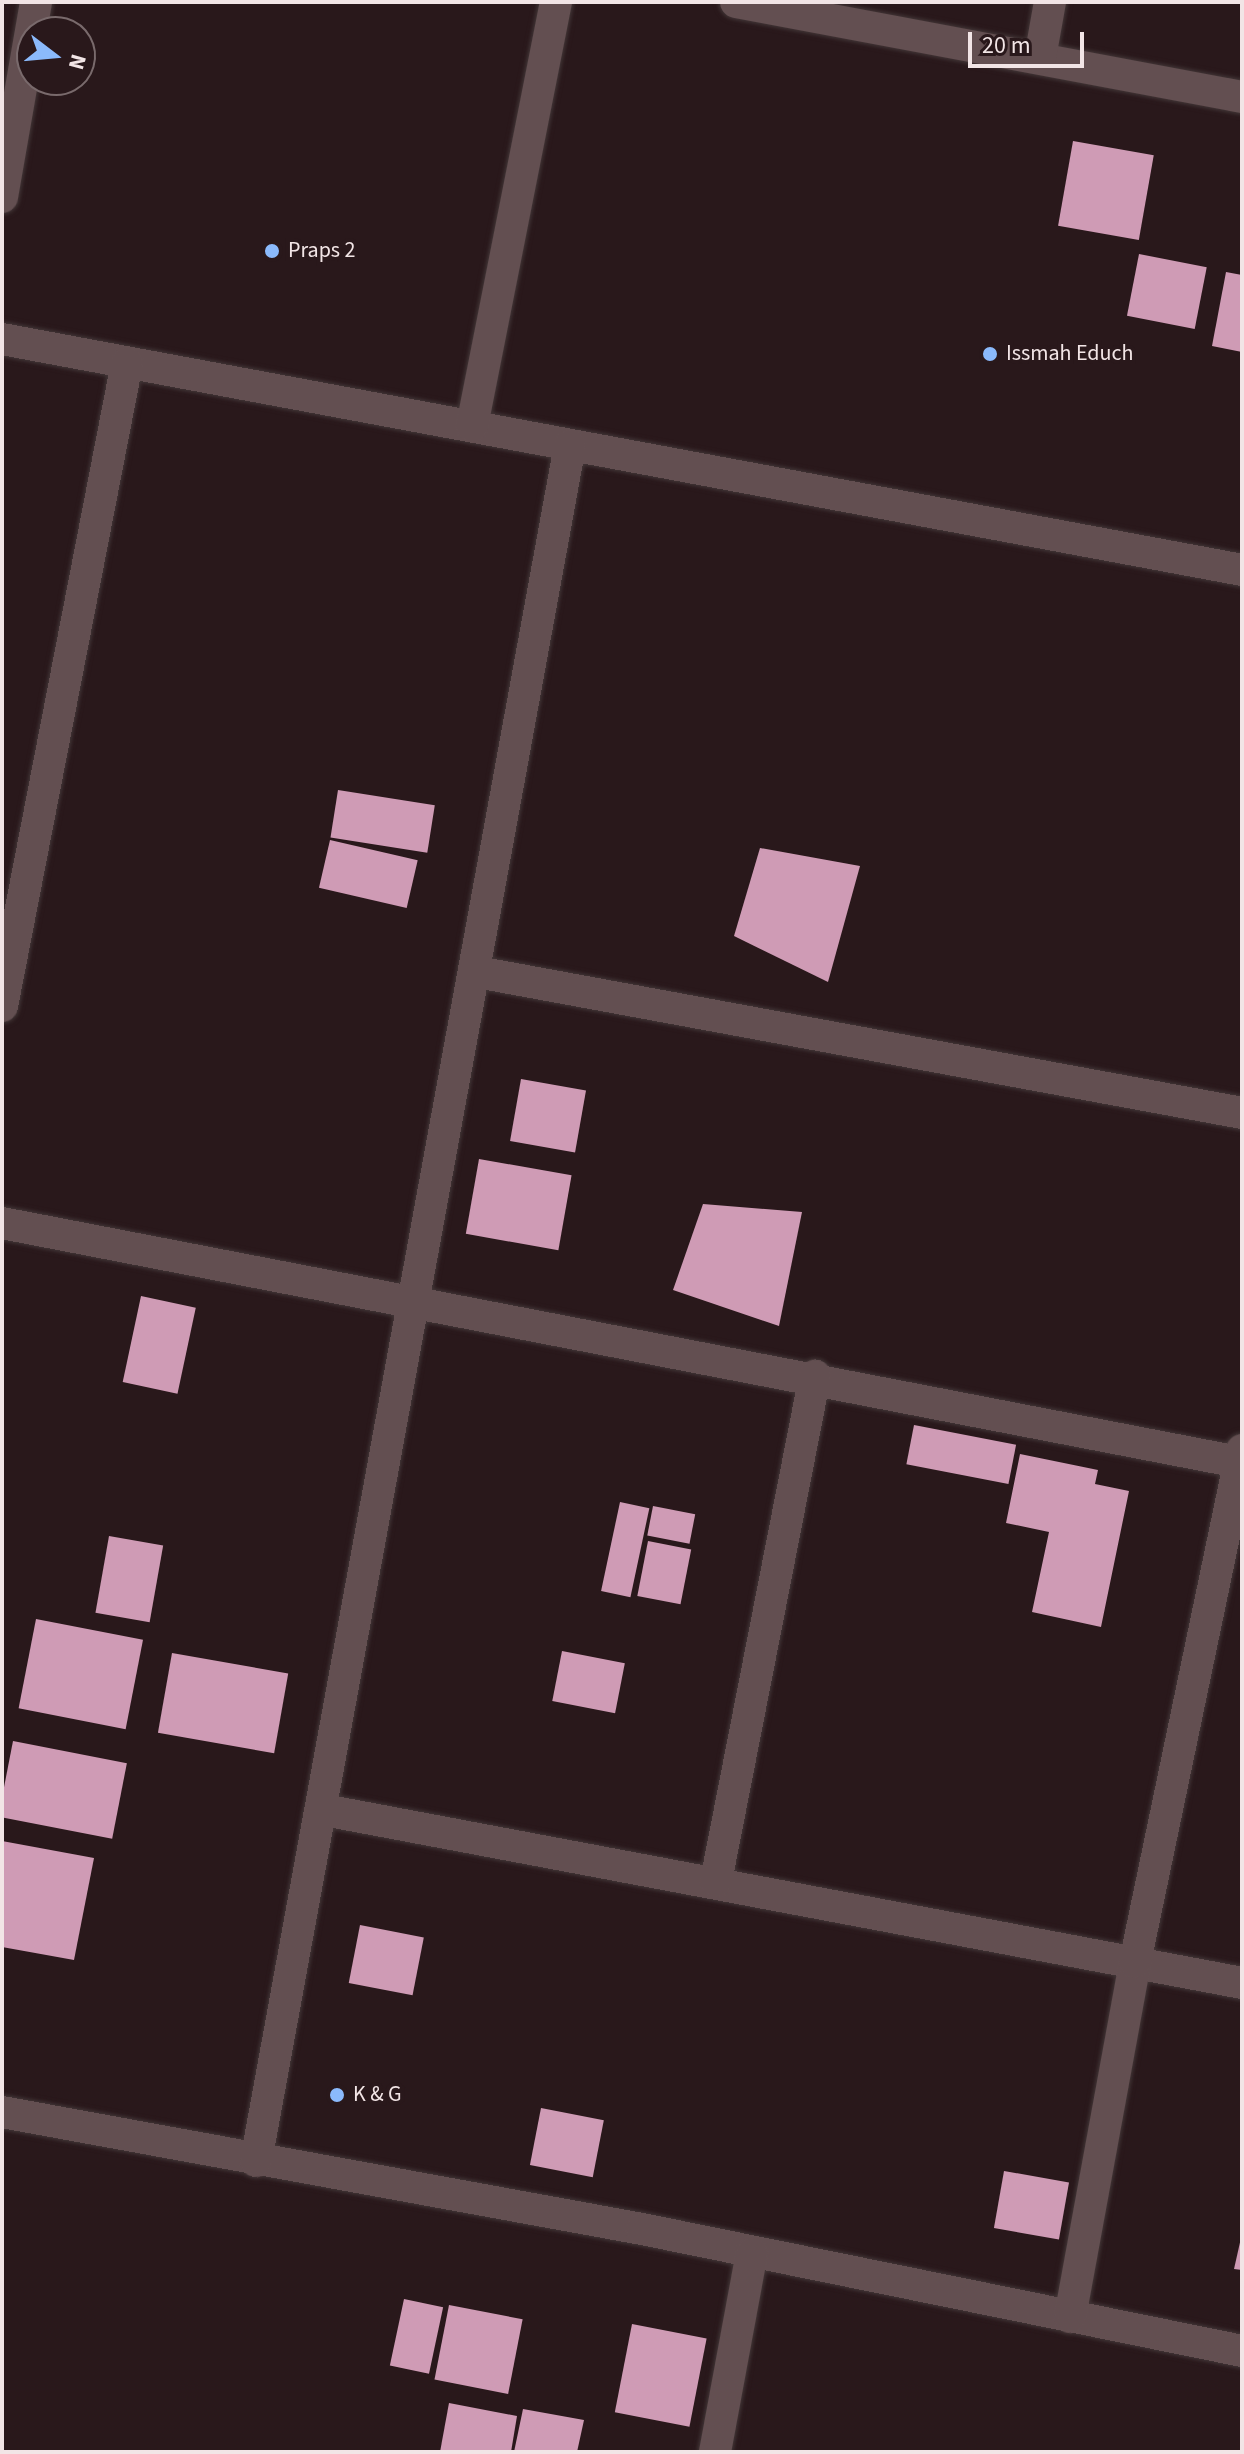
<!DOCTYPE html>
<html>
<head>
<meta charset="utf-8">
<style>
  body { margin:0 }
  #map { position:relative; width:1244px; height:2454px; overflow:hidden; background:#29181b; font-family:"Source Sans 3",sans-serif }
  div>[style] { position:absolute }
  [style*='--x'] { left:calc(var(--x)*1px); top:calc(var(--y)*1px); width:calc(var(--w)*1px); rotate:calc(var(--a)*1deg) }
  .building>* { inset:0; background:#cf9bb5; transform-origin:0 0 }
  .roads { filter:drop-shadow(0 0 2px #423637) drop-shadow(0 0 2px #423637) }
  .minor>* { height:32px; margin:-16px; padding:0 16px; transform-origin:16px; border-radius:16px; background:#634f51 }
  .dots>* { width:22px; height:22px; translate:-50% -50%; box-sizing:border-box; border:4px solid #29181b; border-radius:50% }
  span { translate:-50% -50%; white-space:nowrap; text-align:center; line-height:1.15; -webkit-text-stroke:8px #29181b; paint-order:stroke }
  .poi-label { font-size:22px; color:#f2e5e6 }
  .left { translate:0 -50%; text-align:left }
  .frame { position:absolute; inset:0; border:4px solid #f2e5e6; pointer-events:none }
  .north { position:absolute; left:16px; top:16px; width:80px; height:80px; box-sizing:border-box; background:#29181b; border:2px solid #796a6c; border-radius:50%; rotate:106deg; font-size:22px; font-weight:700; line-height:32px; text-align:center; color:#f2e5e6 }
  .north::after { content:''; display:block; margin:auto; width:28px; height:36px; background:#8bbafc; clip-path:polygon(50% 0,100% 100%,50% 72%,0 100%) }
  .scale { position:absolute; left:968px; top:32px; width:116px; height:36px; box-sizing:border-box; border:4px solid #f2e5e6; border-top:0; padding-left:10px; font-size:24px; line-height:28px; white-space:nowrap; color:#f2e5e6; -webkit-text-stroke:6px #29181b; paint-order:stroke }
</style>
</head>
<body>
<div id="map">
  <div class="building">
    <div style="left:1073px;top:141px;width:82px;height:86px;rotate:10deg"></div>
    <div style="left:1139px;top:254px;width:69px;height:63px;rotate:11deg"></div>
    <div style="clip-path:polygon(1226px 272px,1242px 275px,1242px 352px,1212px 346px)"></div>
    <div style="left:338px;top:790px;width:98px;height:48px;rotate:9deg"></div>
    <div style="left:330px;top:840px;width:90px;height:49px;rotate:13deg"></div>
    <div style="clip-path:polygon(760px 848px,860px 866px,828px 982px,734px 936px)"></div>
    <div style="left:521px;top:1079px;width:66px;height:63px;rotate:10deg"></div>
    <div style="left:479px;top:1159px;width:94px;height:76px;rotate:10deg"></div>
    <div style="clip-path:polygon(703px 1204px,802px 1212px,779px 1326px,673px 1290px)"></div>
    <div style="left:141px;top:1296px;width:56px;height:88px;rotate:12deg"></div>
    <div style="left:914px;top:1425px;width:104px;height:40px;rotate:11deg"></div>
    <div style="clip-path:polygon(1020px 1454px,1098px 1470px,1095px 1484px,1129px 1491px,1101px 1627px,1032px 1612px,1049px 1532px,1006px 1523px)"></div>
    <div style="left:620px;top:1502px;width:30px;height:91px;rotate:12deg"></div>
    <div style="left:653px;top:1506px;width:43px;height:30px;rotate:11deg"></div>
    <div style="left:109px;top:1536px;width:55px;height:78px;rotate:10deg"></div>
    <div style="left:648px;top:1541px;width:44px;height:56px;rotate:11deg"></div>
    <div style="left:36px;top:1619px;width:109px;height:91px;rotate:11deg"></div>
    <div style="left:562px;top:1651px;width:64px;height:51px;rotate:11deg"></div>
    <div style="left:172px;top:1653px;width:118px;height:81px;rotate:10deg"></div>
    <div style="left:13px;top:1741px;width:116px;height:77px;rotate:11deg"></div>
    <div style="clip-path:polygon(2px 1841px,94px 1858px,74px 1960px,2px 1947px)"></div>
    <div style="left:360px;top:1925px;width:65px;height:59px;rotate:11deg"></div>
    <div style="left:541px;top:2108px;width:64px;height:58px;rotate:11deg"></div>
    <div style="left:1004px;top:2171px;width:66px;height:58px;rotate:10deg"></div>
    <div style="clip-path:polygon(1241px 2238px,1242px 2238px,1242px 2270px,1234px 2269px)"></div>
    <div style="left:404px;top:2299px;width:40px;height:68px;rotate:12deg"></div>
    <div style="left:449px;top:2305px;width:75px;height:76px;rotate:11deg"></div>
    <div style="left:632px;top:2324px;width:76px;height:90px;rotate:11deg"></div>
    <div style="clip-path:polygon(449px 2403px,517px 2416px,511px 2452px,440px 2452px)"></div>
    <div style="clip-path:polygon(523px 2409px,584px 2420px,577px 2452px,514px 2452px)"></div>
  </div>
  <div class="roads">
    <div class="minor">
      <div style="--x:736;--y:2;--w:515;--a:10.63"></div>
      <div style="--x:1040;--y:58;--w:57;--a:-79.9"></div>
      <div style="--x:2;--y:197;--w:198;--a:-80.1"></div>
      <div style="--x:2;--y:339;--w:1261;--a:10.55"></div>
      <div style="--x:472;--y:426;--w:432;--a:-78.8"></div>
      <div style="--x:477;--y:972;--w:778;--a:10.44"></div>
      <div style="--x:2;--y:1006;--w:655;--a:-79"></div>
      <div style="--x:2;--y:1223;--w:1260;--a:10.94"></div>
      <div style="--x:324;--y:1810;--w:934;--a:10.67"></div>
      <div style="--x:716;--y:1881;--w:515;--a:-78.91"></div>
      <div style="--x:2;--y:2112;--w:651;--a:10.36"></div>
      <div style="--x:642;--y:2229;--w:612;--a:11.49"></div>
      <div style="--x:256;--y:2161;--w:1744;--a:-79.63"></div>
      <div style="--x:1070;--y:2317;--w:361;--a:-79.6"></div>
      <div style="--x:1135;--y:1962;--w:523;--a:-78.2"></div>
      <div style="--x:715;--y:2452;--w:202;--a:-79.5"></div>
    </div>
  </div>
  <div class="dots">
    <div style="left:272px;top:251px;background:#8bbafc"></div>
    <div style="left:990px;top:354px;background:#8bbafc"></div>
    <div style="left:337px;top:2095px;background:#8bbafc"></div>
  </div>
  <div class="poi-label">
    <span class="left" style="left:288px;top:251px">Praps 2</span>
    <span class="left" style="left:1006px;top:354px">Issmah Educh</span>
    <span class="left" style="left:353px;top:2095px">K &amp; G</span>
  </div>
  <div class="frame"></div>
  <div class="north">N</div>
  <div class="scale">20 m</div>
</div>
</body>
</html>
